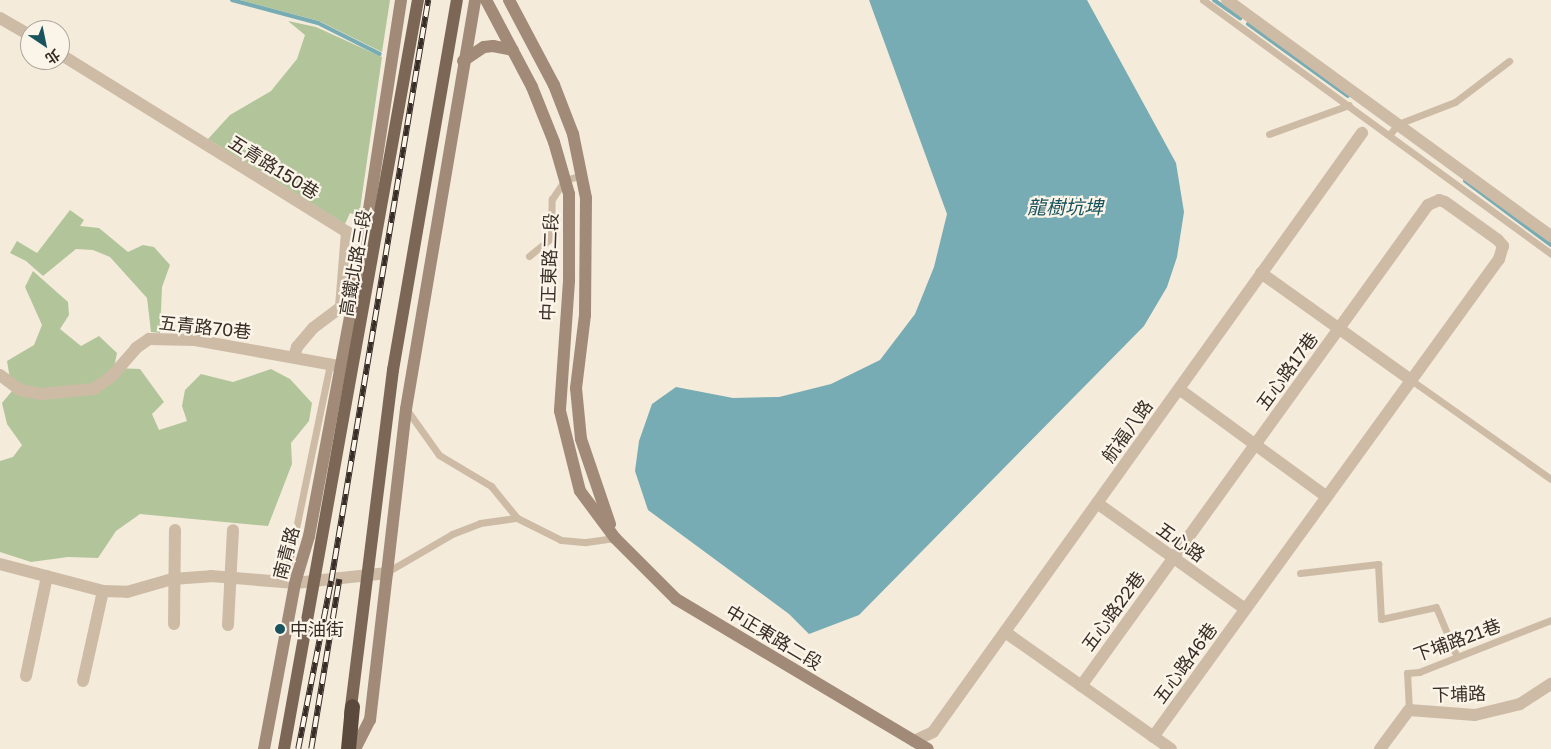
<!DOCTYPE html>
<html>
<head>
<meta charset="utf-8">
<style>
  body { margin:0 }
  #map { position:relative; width:1551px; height:749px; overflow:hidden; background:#f4ebdb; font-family:"Golos Text","Noto Sans TC",sans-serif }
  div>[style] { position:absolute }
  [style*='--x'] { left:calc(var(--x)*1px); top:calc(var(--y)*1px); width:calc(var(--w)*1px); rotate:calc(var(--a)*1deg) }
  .green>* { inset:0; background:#b2c59a }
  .water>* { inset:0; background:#77acb4 }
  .stream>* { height:4px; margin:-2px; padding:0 2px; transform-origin:2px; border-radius:2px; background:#77acb4 }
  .lane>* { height:7px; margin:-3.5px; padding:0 3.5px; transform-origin:3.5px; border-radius:3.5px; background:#cdbba6 }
  .street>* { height:12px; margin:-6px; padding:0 6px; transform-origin:6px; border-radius:6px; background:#cdbba6 }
  .secondary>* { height:12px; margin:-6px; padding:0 6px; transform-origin:6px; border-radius:6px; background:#a18a77 }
  .primary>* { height:12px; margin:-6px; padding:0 6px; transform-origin:6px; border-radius:6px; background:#7c6757 }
  .highway>* { height:15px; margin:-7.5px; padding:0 7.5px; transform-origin:7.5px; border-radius:7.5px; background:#5b493e }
  .rail>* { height:5.5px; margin-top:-2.75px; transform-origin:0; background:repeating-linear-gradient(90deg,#fbf4e8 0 11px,#392e27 0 22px); box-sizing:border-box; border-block:1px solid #392e27 }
  .dots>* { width:14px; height:14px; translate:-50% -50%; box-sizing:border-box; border:2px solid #fbf4e8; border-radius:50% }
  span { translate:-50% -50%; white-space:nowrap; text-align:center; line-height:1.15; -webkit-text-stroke:4.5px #fbf4e8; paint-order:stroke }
  .street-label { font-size:18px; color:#392e27 }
  .poi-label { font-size:18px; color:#392e27 }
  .left { translate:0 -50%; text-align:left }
  .water-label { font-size:19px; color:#19545e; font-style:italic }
  .north { position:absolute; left:20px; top:20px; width:50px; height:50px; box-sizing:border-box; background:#fbf4e8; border:1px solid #ada59b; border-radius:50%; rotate:146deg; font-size:14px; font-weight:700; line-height:20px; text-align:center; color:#392e27 }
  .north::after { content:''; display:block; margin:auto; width:18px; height:22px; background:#19545e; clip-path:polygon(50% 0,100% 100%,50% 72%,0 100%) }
</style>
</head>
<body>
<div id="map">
  <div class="green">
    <div style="clip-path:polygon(240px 0,390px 0,382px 52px,319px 21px)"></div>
    <div style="clip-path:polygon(288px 21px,316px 27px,382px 57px,359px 216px,350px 213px,345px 224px,208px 139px,230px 115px,271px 91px,297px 59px,305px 35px)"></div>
    <div style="clip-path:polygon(70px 210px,84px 220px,80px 226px,99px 228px,128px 252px,143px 245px,154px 247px,170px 265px,162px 287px,160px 333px,151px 332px,147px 298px,110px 257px,93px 250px,76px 249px,43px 276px,26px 261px,10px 253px,17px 241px,37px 253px)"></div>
    <div style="clip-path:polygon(33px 271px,68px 302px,69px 315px,60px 329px,81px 346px,99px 336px,117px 353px,114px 368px,140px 369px,164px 402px,152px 414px,159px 430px,187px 421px,182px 406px,185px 390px,201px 374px,233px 382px,271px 369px,290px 379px,312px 403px,309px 421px,291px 443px,292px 464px,268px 526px,140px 514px,116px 531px,98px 558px,68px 557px,31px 562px,0 552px,0 461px,13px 457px,22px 445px,7px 424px,2px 403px,12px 391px,7px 361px,34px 345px,42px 325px,25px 287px)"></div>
  </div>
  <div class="water">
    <div style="clip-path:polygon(869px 0,1087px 0,1176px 163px,1184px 212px,1177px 257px,1167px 287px,1144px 326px,859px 615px,809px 634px,789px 614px,648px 510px,635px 471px,639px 441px,652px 404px,676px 387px,733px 398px,779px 397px,831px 384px,880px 360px,915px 314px,934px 267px,947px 214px)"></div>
  </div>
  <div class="stream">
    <div style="--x:232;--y:0;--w:89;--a:15"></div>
    <div style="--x:318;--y:23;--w:69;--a:26.6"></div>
    <div style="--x:1214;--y:0;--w:32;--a:35"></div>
    <div style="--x:1248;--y:24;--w:123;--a:35.8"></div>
    <div style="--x:1465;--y:181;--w:107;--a:36.7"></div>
  </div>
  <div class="lane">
    <div style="--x:1203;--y:0;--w:431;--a:36.1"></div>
    <div style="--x:1269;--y:134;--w:85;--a:-19.9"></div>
    <div style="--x:1390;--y:134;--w:13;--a:-51"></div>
    <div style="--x:1398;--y:124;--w:61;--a:-21.1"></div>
    <div style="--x:1455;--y:102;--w:68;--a:-37.2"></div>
    <div style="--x:347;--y:232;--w:20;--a:30"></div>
    <div style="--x:529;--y:256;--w:28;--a:-39"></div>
    <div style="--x:551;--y:238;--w:39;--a:-89"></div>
    <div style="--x:552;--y:199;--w:23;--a:-56"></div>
    <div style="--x:565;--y:180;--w:18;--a:-16"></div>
    <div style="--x:1411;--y:380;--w:171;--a:35.3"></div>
    <div style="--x:407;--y:410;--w:55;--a:54.6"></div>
    <div style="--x:439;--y:455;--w:61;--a:30.8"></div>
    <div style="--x:491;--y:486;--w:41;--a:50.9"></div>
    <div style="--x:387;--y:572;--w:75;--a:-30.3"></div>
    <div style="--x:452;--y:534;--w:30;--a:-21"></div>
    <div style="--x:480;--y:523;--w:37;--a:-8"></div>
    <div style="--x:517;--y:518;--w:49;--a:26.6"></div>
    <div style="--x:561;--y:540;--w:25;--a:5"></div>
    <div style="--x:586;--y:542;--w:29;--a:-8"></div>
    <div style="--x:1300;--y:573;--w:79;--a:-6.6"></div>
    <div style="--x:1378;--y:564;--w:55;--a:86.9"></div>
    <div style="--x:1381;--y:619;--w:56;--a:-12.3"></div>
    <div style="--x:1436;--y:607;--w:54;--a:67.2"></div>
    <div style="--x:294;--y:580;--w:14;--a:-115"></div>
    <div style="--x:288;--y:567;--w:207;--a:-78.3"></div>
    <div style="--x:1409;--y:710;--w:37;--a:-93"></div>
    <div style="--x:1407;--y:673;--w:12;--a:-5"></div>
    <div style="--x:1419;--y:672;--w:142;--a:-21.5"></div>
  </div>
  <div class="street">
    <div style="--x:1227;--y:0;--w:401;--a:36.1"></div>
    <div style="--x:0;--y:18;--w:34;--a:30"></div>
    <div style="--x:60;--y:54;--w:338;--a:31.8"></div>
    <div style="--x:347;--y:232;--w:75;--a:94.6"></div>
    <div style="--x:341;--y:307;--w:35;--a:143"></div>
    <div style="--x:313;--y:328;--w:25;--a:130"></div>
    <div style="--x:297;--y:347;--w:10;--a:107"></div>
    <div style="--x:1261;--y:273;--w:184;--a:35.5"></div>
    <div style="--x:0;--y:375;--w:25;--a:37"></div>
    <div style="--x:20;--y:390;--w:21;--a:11"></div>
    <div style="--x:41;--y:394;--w:53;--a:-5.4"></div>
    <div style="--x:94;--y:389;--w:22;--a:-36"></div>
    <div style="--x:112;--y:376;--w:37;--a:-49"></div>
    <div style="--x:136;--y:348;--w:16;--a:-35"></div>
    <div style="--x:149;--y:339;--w:46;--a:1.2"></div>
    <div style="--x:195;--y:340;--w:147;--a:10.2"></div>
    <div style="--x:1179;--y:389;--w:183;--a:36.1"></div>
    <div style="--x:1097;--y:503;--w:182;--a:35.6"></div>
    <div style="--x:0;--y:564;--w:106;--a:14.7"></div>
    <div style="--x:103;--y:591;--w:24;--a:2"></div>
    <div style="--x:127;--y:592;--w:47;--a:-16.1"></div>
    <div style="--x:172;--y:579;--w:39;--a:-4"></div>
    <div style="--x:211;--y:576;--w:84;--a:4.8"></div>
    <div style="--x:295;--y:583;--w:93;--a:-6.2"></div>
    <div style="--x:174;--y:624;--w:94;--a:-89.4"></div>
    <div style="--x:228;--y:625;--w:95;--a:-87"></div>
    <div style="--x:1005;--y:632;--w:203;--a:35.2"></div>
    <div style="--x:26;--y:676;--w:102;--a:-78.1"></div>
    <div style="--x:83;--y:681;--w:92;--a:-77.5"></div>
    <div style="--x:1081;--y:686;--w:593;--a:-54.19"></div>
    <div style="--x:1428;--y:205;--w:12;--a:-24"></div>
    <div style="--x:1439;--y:200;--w:6;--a:18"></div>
    <div style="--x:1445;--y:202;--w:65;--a:35.6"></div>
    <div style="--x:1498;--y:240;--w:8;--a:50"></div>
    <div style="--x:1503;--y:246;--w:14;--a:107"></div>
    <div style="--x:1499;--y:259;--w:590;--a:125.9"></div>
    <div style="--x:914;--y:741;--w:21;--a:-25"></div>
    <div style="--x:933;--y:732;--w:737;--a:-54.39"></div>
    <div style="--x:1380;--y:749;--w:49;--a:-53.4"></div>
    <div style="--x:1409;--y:710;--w:66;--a:4.3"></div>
    <div style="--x:1475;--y:715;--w:46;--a:-13.7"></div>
    <div style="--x:1520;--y:704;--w:37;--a:-33"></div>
  </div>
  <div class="secondary">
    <div style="--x:486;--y:0;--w:98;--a:62.1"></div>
    <div style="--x:532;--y:87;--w:59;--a:68.2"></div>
    <div style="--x:554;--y:142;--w:54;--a:73.9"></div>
    <div style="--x:569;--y:194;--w:87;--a:90"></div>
    <div style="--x:569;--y:281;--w:130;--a:94"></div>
    <div style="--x:560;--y:411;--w:82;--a:76"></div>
    <div style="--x:580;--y:491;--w:59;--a:53.3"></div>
    <div style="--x:615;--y:538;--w:86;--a:45"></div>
    <div style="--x:676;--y:599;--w:293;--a:30.8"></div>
    <div style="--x:509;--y:0;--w:96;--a:62.1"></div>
    <div style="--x:554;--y:85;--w:53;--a:68.8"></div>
    <div style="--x:573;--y:134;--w:65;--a:78.5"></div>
    <div style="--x:586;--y:198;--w:117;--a:90.5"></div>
    <div style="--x:585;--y:315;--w:74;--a:97"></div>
    <div style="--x:576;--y:388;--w:51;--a:84.4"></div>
    <div style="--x:581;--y:439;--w:90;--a:71.2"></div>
    <div style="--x:463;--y:61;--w:25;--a:-34"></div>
    <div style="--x:484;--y:47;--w:9;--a:-6"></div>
    <div style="--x:493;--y:46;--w:20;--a:11"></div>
    <div style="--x:264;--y:749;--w:169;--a:-79.4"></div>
    <div style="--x:295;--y:583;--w:49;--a:-73.4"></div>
    <div style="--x:309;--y:536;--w:299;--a:-79.4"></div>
    <div style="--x:364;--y:242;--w:245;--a:-81.3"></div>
    <div style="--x:355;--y:749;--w:33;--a:-63"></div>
    <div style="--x:370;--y:720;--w:313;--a:-83.4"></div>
    <div style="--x:406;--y:409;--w:415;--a:-80.4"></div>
  </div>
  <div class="primary">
    <div style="--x:350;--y:715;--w:348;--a:-82.9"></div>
    <div style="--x:393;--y:370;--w:375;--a:-80.2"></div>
    <div style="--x:284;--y:749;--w:761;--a:-79.86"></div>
  </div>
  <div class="highway">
    <div style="--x:348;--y:749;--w:43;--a:-84.7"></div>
  </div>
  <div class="rail">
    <div style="--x:298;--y:749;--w:171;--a:-78.9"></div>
    <div style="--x:331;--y:581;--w:589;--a:-80.52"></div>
    <div style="--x:311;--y:749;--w:172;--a:-80.6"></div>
  </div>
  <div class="dots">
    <div style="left:280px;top:629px;background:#19545e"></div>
  </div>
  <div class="street-label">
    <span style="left:274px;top:167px;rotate:32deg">五青路150巷</span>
    <span style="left:355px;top:263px;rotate:-80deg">高鐵北路三段</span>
    <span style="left:549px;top:267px;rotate:-88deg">中正東路二段</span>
    <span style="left:205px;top:327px;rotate:6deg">五青路70巷</span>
    <span style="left:1287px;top:371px;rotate:-54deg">五心路17巷</span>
    <span style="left:1127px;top:431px;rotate:-54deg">航福八路</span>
    <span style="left:1181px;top:542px;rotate:35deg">五心路</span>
    <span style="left:286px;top:553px;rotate:-75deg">南青路</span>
    <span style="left:1113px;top:611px;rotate:-54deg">五心路22巷</span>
    <span style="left:774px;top:637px;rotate:31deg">中正東路二段</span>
    <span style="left:1457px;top:640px;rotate:-20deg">下埔路21巷</span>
    <span style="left:1185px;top:663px;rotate:-54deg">五心路46巷</span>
    <span style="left:1459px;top:694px;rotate:-2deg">下埔路</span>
  </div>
  <div class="poi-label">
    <span class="left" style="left:290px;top:629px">中油街</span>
  </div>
  <div class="water-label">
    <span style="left:1065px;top:207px">龍樹坑埤</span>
  </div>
  <div class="north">北</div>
</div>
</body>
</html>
